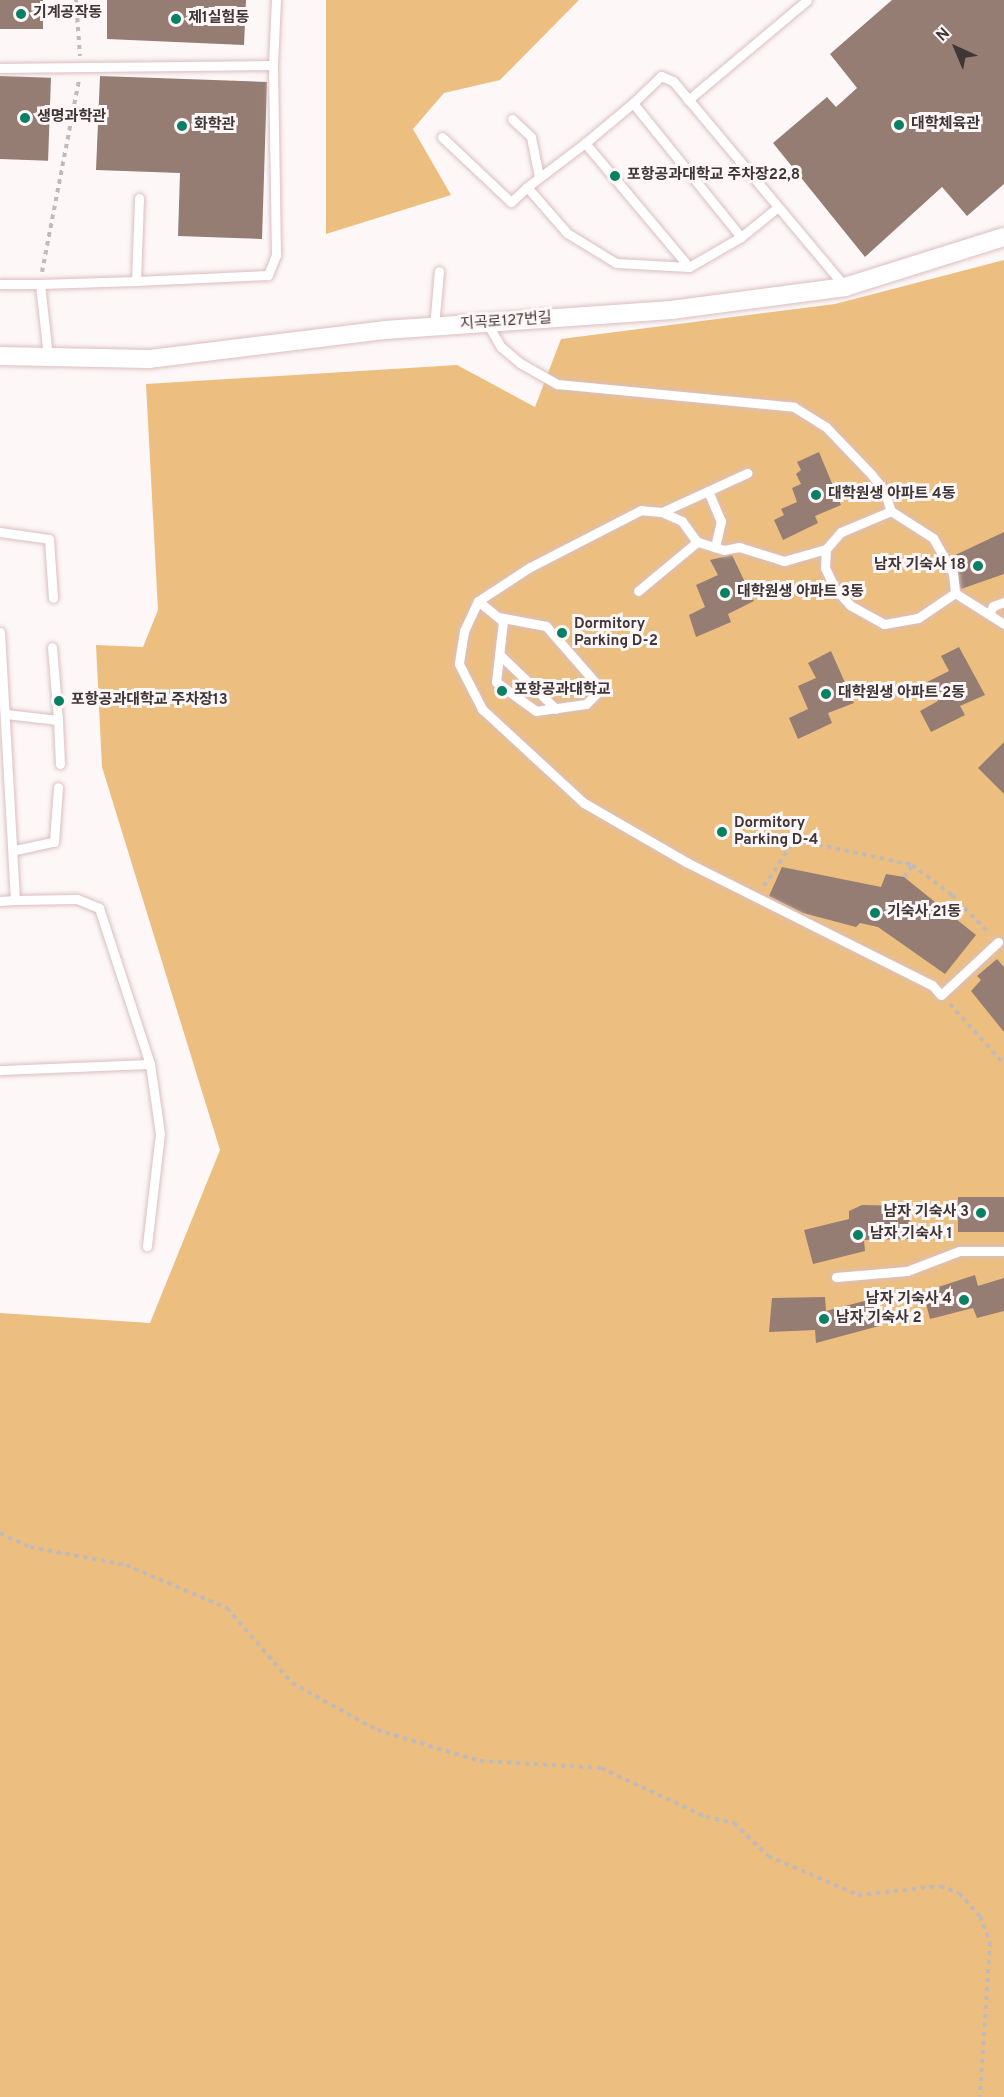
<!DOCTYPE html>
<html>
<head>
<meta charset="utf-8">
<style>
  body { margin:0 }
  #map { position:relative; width:1004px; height:2097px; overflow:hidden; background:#fdf7f7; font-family:Overpass,"Noto Sans KR",sans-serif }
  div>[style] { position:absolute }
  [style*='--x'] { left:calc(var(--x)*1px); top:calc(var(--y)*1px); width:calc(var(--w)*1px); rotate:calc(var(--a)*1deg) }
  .green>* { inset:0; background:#ecbf81 }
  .building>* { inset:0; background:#957d73; transform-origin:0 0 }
  .path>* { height:4px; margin-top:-2px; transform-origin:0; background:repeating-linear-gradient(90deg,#c1baba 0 4.5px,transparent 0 9px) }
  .roads { filter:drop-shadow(0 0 2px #dbbec0) drop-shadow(0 0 2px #dbbec0) }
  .lane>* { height:9px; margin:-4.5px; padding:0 4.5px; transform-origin:4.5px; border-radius:4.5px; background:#fff }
  .street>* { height:18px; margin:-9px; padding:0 9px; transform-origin:9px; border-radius:9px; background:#fff }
  .dots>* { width:16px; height:16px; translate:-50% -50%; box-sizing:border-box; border:3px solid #fdf7f7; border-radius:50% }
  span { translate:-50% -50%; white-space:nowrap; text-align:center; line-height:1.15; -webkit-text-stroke:6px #fdf7f7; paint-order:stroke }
  .poi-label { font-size:15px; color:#413637; font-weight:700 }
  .left { translate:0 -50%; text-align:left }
  .right { translate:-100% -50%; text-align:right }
  .street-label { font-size:15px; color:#413637 }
  .north { position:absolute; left:926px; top:18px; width:60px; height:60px; -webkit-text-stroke:4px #fdf7f7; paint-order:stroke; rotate:316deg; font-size:16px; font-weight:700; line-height:24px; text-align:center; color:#413637 }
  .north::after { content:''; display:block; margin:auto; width:21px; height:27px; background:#413637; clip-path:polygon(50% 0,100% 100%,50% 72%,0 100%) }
</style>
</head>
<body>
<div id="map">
  <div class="green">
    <div style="clip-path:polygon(326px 0,579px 0,500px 80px,444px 93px,413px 129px,451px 195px,326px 234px)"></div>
    <div style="clip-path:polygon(1004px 260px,1004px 2097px,0 2097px,0 1313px,150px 1323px,220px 1150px,102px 767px,96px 645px,143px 647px,158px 610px,146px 384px,457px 365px,535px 407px,561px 339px,835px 304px)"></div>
  </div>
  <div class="building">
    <div style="left:0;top:0;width:43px;height:29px"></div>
    <div style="clip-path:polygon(107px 0,246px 0,244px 45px,107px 39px)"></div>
    <div style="clip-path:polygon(892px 0,1004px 0,1004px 184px,967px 216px,942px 187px,865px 257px,773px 143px,827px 97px,836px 107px,857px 88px,830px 54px)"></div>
    <div style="left:0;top:76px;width:51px;height:83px;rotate:2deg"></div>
    <div style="clip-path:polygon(100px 76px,267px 82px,262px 239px,178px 236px,180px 173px,96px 170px)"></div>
    <div style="clip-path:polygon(819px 452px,841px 505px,815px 516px,818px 523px,783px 540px,774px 520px,784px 515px,781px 509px,797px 502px,792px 488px,801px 484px,796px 474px,801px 470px,797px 462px)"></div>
    <div style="clip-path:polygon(1004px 532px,1004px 574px,961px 589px,951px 557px)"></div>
    <div style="clip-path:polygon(732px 555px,754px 601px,728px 614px,731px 622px,696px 637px,689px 615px,705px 607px,696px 585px,718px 575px,710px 560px)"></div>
    <div style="clip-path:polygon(959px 647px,985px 695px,960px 706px,965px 715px,931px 732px,920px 711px,938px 701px,927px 682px,949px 671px,941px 656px)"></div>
    <div style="clip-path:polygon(831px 651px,854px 703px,828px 713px,832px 723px,798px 739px,789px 718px,808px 709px,798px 686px,816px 678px,808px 663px)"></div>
    <div style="clip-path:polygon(1004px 742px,1004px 794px,978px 768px)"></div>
    <div style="clip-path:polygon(782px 867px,881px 887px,886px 874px,904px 877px,976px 935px,945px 974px,878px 927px,860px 923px,856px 927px,803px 913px,769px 896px)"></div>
    <div style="clip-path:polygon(997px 959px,1004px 967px,1004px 1032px,971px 991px,981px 980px,977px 976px)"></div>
    <div style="left:958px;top:1197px;width:46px;height:35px"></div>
    <div style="clip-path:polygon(862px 1205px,909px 1206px,910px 1239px,864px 1240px,865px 1251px,813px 1264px,804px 1230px,849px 1219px,849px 1211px)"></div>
    <div style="clip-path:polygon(975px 1275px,978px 1286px,1004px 1278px,1004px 1311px,977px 1318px,973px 1308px,930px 1319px,923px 1292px)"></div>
    <div style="clip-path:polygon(825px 1297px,826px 1311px,872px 1299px,879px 1326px,816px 1343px,815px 1330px,769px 1332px,772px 1298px)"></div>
  </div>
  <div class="path">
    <div style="--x:76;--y:0;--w:56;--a:85.9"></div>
    <div style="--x:42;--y:272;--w:197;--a:-79.1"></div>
    <div style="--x:783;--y:837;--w:132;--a:12.2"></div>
    <div style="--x:912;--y:865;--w:50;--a:36.9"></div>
    <div style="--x:952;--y:895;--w:54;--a:45.7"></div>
    <div style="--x:904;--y:877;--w:14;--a:-54"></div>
    <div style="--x:764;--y:886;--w:53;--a:-56.6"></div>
    <div style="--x:950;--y:1004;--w:81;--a:48"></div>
    <div style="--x:0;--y:1533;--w:33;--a:25"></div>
    <div style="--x:30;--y:1547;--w:98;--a:10.6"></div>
    <div style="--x:126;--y:1565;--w:110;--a:23.1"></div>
    <div style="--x:227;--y:1608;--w:99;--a:49.1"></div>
    <div style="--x:292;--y:1683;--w:97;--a:28.9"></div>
    <div style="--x:377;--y:1730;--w:108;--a:16.8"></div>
    <div style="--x:480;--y:1761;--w:121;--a:3.3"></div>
    <div style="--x:601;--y:1768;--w:116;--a:25"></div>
    <div style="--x:706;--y:1817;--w:29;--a:12"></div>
    <div style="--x:734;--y:1823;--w:47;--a:44.1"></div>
    <div style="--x:768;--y:1856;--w:98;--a:23.4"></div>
    <div style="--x:858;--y:1895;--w:82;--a:-6.3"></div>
    <div style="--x:940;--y:1886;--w:20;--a:20"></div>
    <div style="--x:959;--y:1893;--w:31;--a:48"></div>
    <div style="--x:980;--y:1916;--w:28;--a:69"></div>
    <div style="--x:990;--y:1942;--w:155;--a:93.7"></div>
  </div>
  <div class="roads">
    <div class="lane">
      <div style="--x:273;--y:65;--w:65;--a:-87.4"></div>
      <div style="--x:0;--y:68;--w:273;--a:-0.6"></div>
      <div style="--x:273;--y:65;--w:190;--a:89.1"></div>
      <div style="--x:276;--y:255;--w:22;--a:112"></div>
      <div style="--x:268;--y:275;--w:132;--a:177.4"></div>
      <div style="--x:688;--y:100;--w:155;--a:-40"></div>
      <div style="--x:633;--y:103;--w:62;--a:140.2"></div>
      <div style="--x:585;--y:143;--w:162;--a:50"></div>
      <div style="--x:689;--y:267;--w:60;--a:-30"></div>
      <div style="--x:512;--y:119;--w:26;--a:43"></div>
      <div style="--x:531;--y:137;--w:41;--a:78.7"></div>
      <div style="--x:442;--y:137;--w:95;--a:43.3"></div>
      <div style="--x:511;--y:202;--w:22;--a:-43"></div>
      <div style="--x:585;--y:143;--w:73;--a:142.8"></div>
      <div style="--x:527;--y:187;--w:61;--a:49"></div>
      <div style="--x:567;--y:233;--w:57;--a:31.5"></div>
      <div style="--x:616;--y:263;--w:73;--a:3.1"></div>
      <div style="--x:778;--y:207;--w:48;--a:141"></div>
      <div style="--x:741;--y:237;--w:172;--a:-128.9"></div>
      <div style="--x:633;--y:103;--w:39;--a:-44"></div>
      <div style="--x:661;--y:76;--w:13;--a:23"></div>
      <div style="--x:673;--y:81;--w:268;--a:50.1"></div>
      <div style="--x:0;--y:284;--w:40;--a:0"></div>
      <div style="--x:40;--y:284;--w:73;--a:83.7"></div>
      <div style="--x:40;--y:284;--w:96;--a:-1.8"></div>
      <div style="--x:136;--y:281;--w:83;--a:-87.9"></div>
      <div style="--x:487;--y:323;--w:28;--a:60"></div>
      <div style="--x:501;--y:347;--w:25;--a:40"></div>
      <div style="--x:520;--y:363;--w:43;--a:29.6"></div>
      <div style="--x:557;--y:384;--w:238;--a:5.5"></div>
      <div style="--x:794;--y:407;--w:38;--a:32"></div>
      <div style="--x:826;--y:427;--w:65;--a:46.2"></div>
      <div style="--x:871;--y:474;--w:21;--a:51"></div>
      <div style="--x:884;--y:490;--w:22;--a:72"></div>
      <div style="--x:434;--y:327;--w:56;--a:-84.9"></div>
      <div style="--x:708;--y:491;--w:33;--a:67"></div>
      <div style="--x:721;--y:521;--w:27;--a:103"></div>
      <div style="--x:891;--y:511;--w:50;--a:32.7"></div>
      <div style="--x:933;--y:538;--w:40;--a:60.3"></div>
      <div style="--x:953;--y:573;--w:20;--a:84"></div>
      <div style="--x:955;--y:593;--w:45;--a:146"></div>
      <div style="--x:918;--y:618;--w:35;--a:170"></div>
      <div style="--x:884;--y:624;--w:39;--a:-151"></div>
      <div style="--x:850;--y:605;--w:24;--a:-132"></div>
      <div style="--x:834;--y:587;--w:21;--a:-115"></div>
      <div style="--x:825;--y:568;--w:19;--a:-87"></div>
      <div style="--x:826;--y:549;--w:23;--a:-49"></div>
      <div style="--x:841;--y:532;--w:54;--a:-22.8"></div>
      <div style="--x:662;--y:512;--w:94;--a:-24.6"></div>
      <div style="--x:0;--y:532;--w:49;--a:8.1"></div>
      <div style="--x:49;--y:539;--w:59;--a:86.1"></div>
      <div style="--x:826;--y:549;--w:44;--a:164.1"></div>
      <div style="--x:784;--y:561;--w:47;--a:-162.7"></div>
      <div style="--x:739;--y:547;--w:15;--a:169"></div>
      <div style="--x:724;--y:550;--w:28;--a:-163"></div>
      <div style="--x:697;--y:542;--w:26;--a:-126"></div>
      <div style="--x:682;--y:521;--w:22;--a:-156"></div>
      <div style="--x:662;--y:512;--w:21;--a:-175"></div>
      <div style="--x:641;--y:510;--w:125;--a:152.8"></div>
      <div style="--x:530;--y:567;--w:62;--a:146.8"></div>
      <div style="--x:478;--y:601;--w:33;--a:115"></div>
      <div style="--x:464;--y:631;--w:33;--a:99"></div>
      <div style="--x:459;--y:664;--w:51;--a:62.9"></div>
      <div style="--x:482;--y:709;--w:139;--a:42.7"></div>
      <div style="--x:584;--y:803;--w:118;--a:30"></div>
      <div style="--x:686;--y:862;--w:275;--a:26.6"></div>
      <div style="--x:932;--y:985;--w:13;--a:48"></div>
      <div style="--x:941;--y:995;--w:78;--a:-42.9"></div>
      <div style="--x:638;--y:591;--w:77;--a:-39.7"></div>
      <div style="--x:955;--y:593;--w:58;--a:32.3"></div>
      <div style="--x:478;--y:601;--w:32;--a:39"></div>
      <div style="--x:503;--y:621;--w:61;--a:96.5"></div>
      <div style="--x:496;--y:682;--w:49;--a:35.9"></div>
      <div style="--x:536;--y:711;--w:50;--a:-8"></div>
      <div style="--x:586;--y:704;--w:21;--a:-45"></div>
      <div style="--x:601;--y:689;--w:84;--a:-131.1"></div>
      <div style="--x:546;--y:626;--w:49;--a:-169.4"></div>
      <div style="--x:989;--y:614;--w:9;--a:-63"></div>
      <div style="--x:993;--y:606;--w:12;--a:-20"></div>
      <div style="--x:0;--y:632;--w:268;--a:86.8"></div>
      <div style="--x:15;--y:900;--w:15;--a:176"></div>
      <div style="--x:499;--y:654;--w:79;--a:44"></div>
      <div style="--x:6;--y:714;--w:52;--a:6.6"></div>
      <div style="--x:58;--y:720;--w:73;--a:-94.7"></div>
      <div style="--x:58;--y:720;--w:44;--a:87.4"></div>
      <div style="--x:15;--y:850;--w:40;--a:-12"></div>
      <div style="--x:54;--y:842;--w:55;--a:-85.8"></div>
      <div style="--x:15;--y:900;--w:62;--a:-0.9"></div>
      <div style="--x:77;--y:899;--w:24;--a:22"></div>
      <div style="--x:99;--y:908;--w:164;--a:71.9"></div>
      <div style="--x:150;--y:1064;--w:70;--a:81.8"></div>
      <div style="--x:160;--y:1133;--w:114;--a:96.6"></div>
      <div style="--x:0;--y:1070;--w:150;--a:-2.3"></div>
      <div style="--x:836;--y:1277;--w:71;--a:-4.8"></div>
      <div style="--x:907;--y:1271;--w:56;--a:-21"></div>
      <div style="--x:959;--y:1251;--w:45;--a:0"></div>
    </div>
    <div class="street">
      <div style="--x:0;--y:356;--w:149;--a:1.2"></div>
      <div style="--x:149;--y:359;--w:238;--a:-7"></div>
      <div style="--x:385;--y:330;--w:287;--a:-4"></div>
      <div style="--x:671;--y:310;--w:176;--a:-7.5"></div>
      <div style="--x:845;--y:287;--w:167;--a:-17.5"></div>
    </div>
  </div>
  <div class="dots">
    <div style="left:21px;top:14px;background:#078161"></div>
    <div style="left:176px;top:19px;background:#078161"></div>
    <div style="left:25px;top:118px;background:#078161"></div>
    <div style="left:899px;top:125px;background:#078161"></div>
    <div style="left:182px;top:126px;background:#078161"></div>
    <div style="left:615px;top:176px;background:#078161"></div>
    <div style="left:816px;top:495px;background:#078161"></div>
    <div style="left:978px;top:566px;background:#078161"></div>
    <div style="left:725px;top:593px;background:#078161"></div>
    <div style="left:562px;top:633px;background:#078161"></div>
    <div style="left:502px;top:691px;background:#078161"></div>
    <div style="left:826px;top:694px;background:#078161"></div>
    <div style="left:59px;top:701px;background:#078161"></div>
    <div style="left:722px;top:832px;background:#078161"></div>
    <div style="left:875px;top:913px;background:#078161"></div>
    <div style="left:981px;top:1213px;background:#078161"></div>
    <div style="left:858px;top:1235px;background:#078161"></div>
    <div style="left:964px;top:1300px;background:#078161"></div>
    <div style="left:824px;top:1319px;background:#078161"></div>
  </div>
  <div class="poi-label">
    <span class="left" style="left:33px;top:14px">기계공작동</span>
    <span class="left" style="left:188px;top:19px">제1실험동</span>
    <span class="left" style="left:37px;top:118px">생명과학관</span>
    <span class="left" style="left:911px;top:125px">대학체육관</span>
    <span class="left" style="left:194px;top:126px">화학관</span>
    <span class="left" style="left:627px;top:176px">포항공과대학교 주차장22,8</span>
    <span class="left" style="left:828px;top:495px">대학원생 아파트 4동</span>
    <span class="right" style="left:966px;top:566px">남자 기숙사 18</span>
    <span class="left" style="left:737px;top:593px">대학원생 아파트 3동</span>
    <span class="left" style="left:574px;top:633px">Dormitory<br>Parking D-2</span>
    <span class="left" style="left:514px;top:691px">포항공과대학교</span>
    <span class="left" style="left:838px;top:694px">대학원생 아파트 2동</span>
    <span class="left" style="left:71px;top:701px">포항공과대학교 주차장13</span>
    <span class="left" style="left:734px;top:832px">Dormitory<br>Parking D-4</span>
    <span class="left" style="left:887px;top:913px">기숙사 21동</span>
    <span class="right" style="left:969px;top:1213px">남자 기숙사 3</span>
    <span class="left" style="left:870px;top:1235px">남자 기숙사 1</span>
    <span class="right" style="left:952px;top:1300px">남자 기숙사 4</span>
    <span class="left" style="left:836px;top:1319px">남자 기숙사 2</span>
  </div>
  <div class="street-label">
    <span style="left:506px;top:322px;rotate:-4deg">지곡로127번길</span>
  </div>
  <div class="north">N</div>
</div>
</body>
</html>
